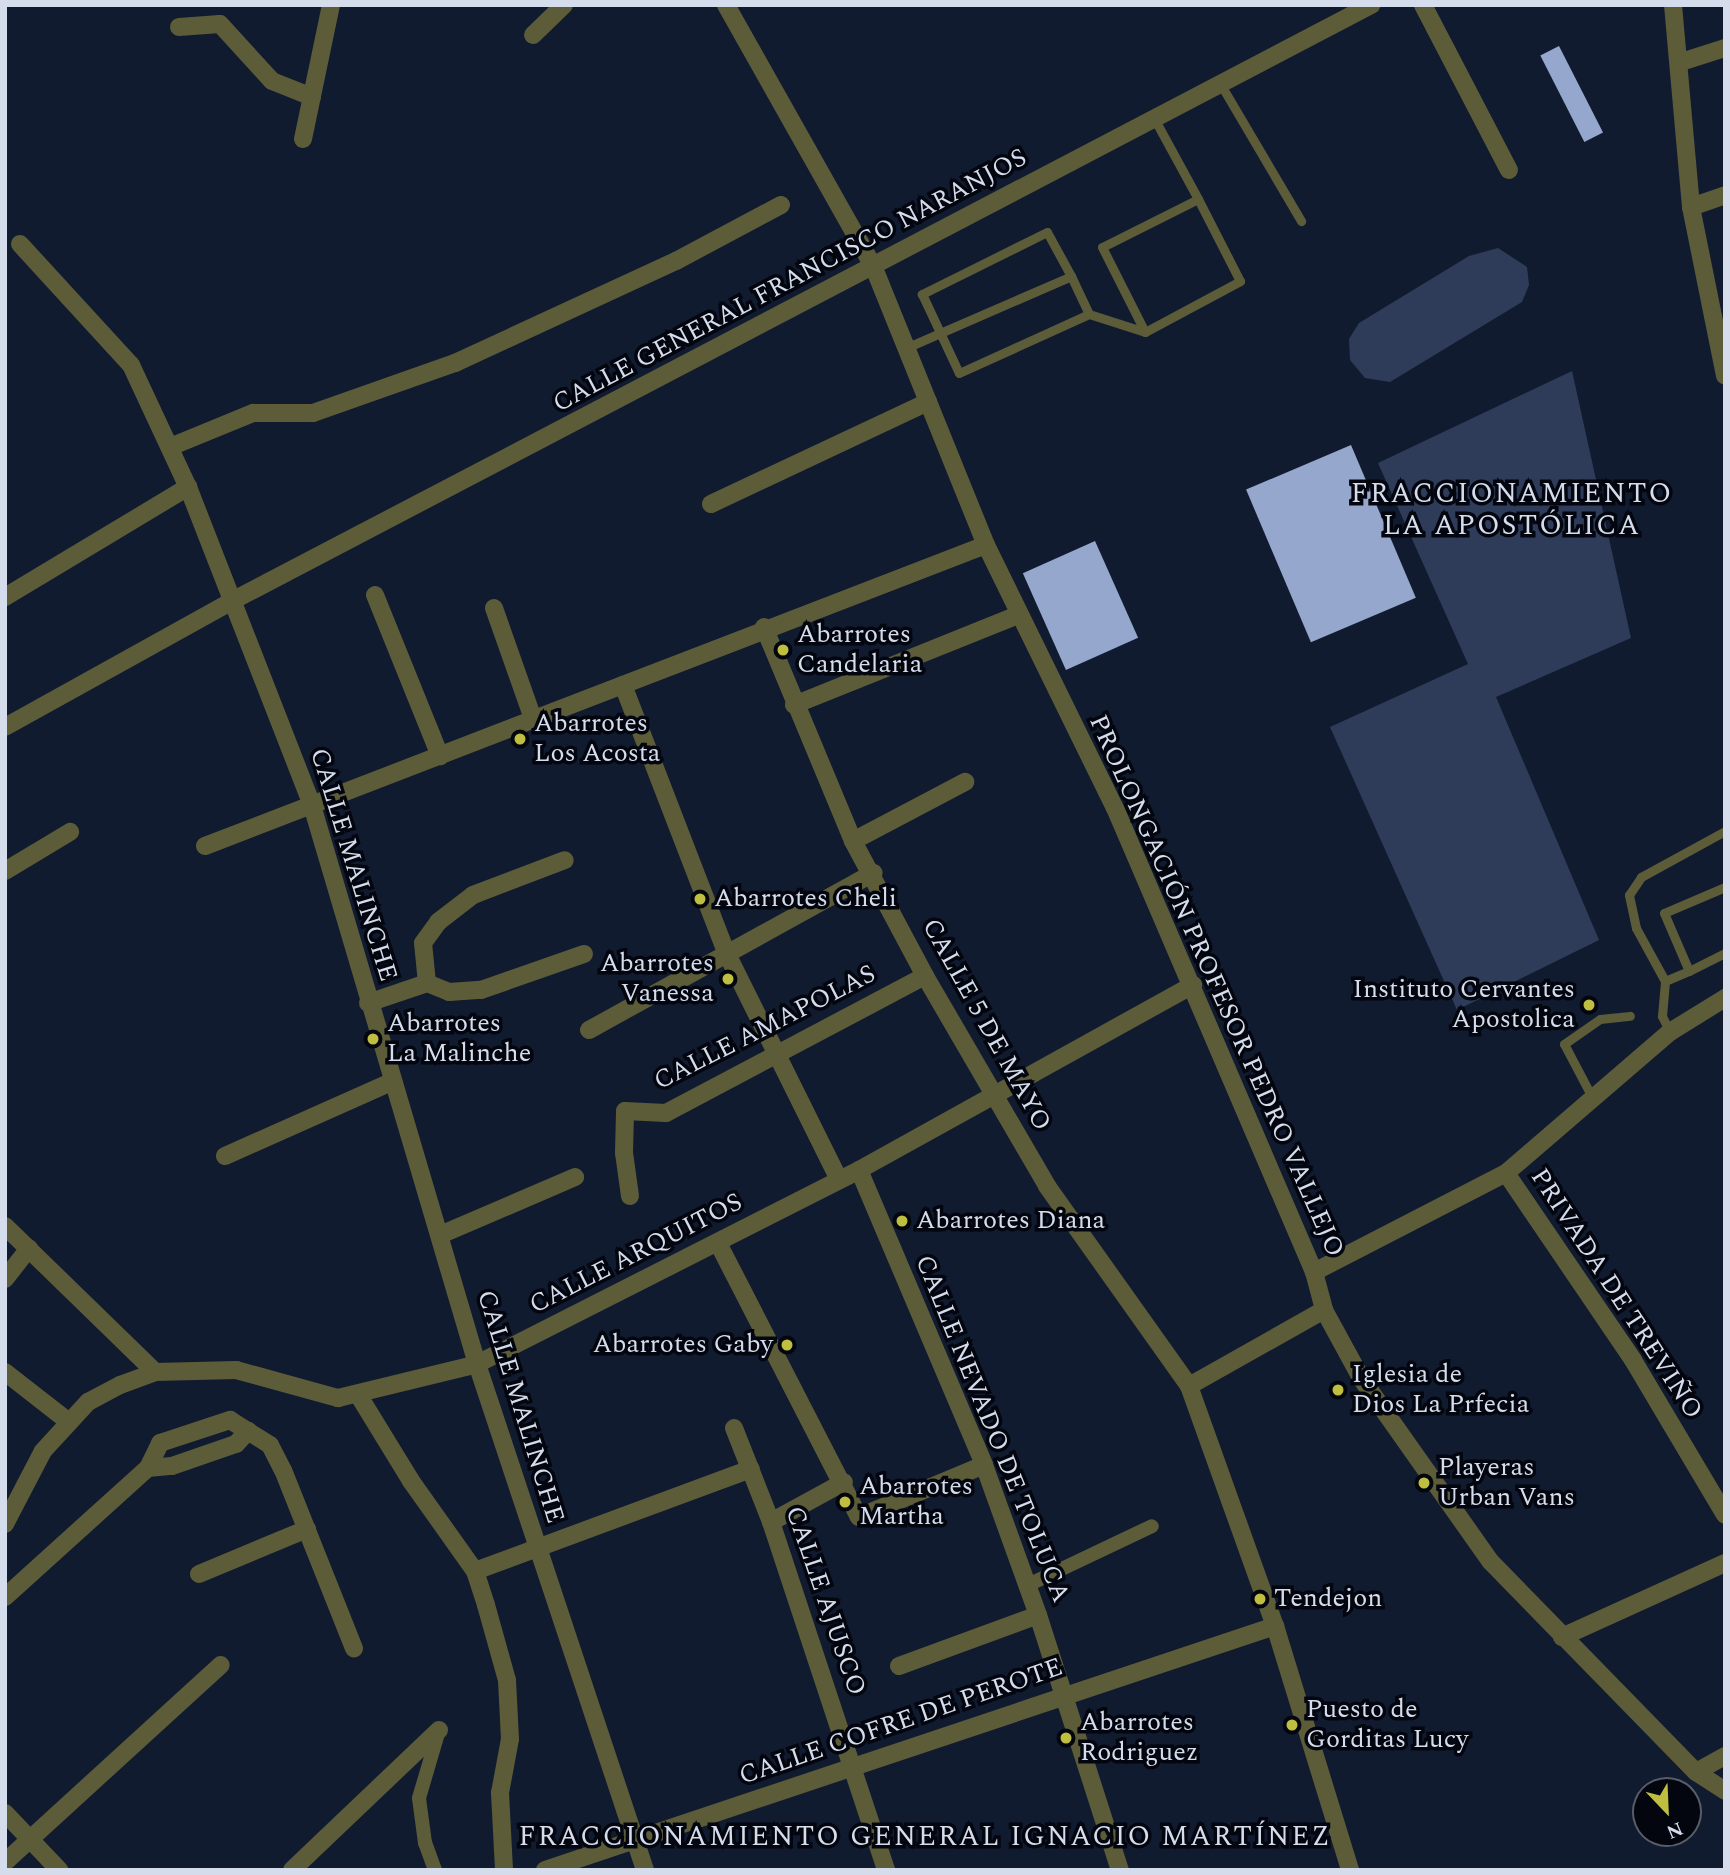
<!DOCTYPE html>
<html>
<head>
<meta charset="utf-8">
<style>
  body { margin:0 }
  #map { position:relative; width:1730px; height:1875px; overflow:hidden; background:#111b30; font-family:Spectral,serif }
  div>[style] { position:absolute }
  [style*='--x'] { left:calc(var(--x)*1px); top:calc(var(--y)*1px); width:calc(var(--w)*1px); rotate:calc(var(--a)*1deg) }
  .green>* { inset:0; background:#2e3c59 }
  .building>* { inset:0; background:#95a7cd; transform-origin:0 0 }
  .service>* { height:9px; margin:-4.5px; padding:0 4.5px; transform-origin:4.5px; border-radius:4.5px; background:#5c5c38 }
  .pedestrian>* { height:14px; margin:-7px; padding:0 7px; transform-origin:7px; border-radius:7px; background:#5c5c38 }
  .minor>* { height:18px; margin:-9px; padding:0 9px; transform-origin:9px; border-radius:9px; background:#5c5c38 }
  .dots>* { width:19px; height:19px; translate:-50% -50%; box-sizing:border-box; border:4px solid #03060f; border-radius:50% }
  span { translate:-50% -50%; white-space:nowrap; text-align:center; line-height:1.15; -webkit-text-stroke:7px #03060f; paint-order:stroke }
  .street-label { font-size:26px; color:#d5dceb }
  .poi-label { font-size:26px; color:#d5dceb }
  .left { translate:0 -50%; text-align:left }
  .right { translate:-100% -50%; text-align:right }
  .neighbourhood-label { font-size:28px; color:#d5dceb; letter-spacing:2px }
  .frame { position:absolute; inset:0; border:7px solid #d5dceb; pointer-events:none }
  .north { position:absolute; left:1632px; top:1777px; width:70px; height:70px; box-sizing:border-box; background:#03060f; border:2px solid #575c67; border-radius:50%; rotate:157deg; font-size:19px; font-weight:700; line-height:28px; text-align:center; color:#d5dceb }
  .north::after { content:''; display:block; margin:auto; width:24px; height:32px; background:#bfbe41; clip-path:polygon(50% 0,100% 100%,50% 72%,0 100%) }
</style>
</head>
<body>
<div id="map">
  <div class="green">
    <div style="clip-path:polygon(1498px 248px,1527px 267px,1529px 285px,1522px 302px,1390px 382px,1365px 378px,1350px 360px,1349px 339px,1359px 323px,1469px 256px)"></div>
    <div style="clip-path:polygon(1572px 371px,1631px 638px,1496px 697px,1599px 940px,1457px 1010px,1330px 727px,1468px 664px,1378px 463px)"></div>
  </div>
  <div class="building">
    <div style="left:1559px;top:46px;width:97px;height:21px;rotate:63deg"></div>
    <div style="left:1351px;top:445px;width:166px;height:114px;rotate:67deg"></div>
    <div style="left:1095px;top:541px;width:106px;height:79px;rotate:66deg"></div>
  </div>
  <div class="service">
    <div style="--x:1221;--y:85;--w:158;--a:59.5"></div>
    <div style="--x:1155;--y:120;--w:90;--a:61.4"></div>
    <div style="--x:1071;--y:276;--w:50;--a:-118.6"></div>
    <div style="--x:1047;--y:232;--w:140;--a:153.6"></div>
    <div style="--x:922;--y:294;--w:87;--a:64.9"></div>
    <div style="--x:959;--y:373;--w:143;--a:-24.4"></div>
    <div style="--x:908;--y:347;--w:178;--a:-23.5"></div>
    <div style="--x:1071;--y:276;--w:42;--a:64.7"></div>
    <div style="--x:1089;--y:314;--w:59;--a:17.8"></div>
    <div style="--x:1145;--y:332;--w:108;--a:-28.2"></div>
    <div style="--x:1240;--y:281;--w:92;--a:-117.1"></div>
    <div style="--x:1198;--y:199;--w:107;--a:153.4"></div>
    <div style="--x:1102;--y:247;--w:95;--a:63.2"></div>
    <div style="--x:1725;--y:887;--w:66;--a:156.9"></div>
    <div style="--x:1664;--y:913;--w:63;--a:66.7"></div>
    <div style="--x:1689;--y:971;--w:40;--a:-26.6"></div>
    <div style="--x:1665;--y:981;--w:26;--a:-23"></div>
    <div style="--x:1670;--y:1032;--w:18;--a:-117"></div>
    <div style="--x:1662;--y:1016;--w:35;--a:-85"></div>
    <div style="--x:1665;--y:981;--w:60;--a:-118.7"></div>
    <div style="--x:1636;--y:928;--w:34;--a:-102"></div>
    <div style="--x:1629;--y:895;--w:22;--a:-56"></div>
    <div style="--x:1641;--y:877;--w:96;--a:-28.7"></div>
    <div style="--x:1592;--y:1097;--w:60;--a:-117.8"></div>
    <div style="--x:1564;--y:1044;--w:44;--a:-34.8"></div>
    <div style="--x:1600;--y:1019;--w:30;--a:-6"></div>
  </div>
  <div class="pedestrian">
    <div style="--x:1028;--y:1585;--w:137;--a:-25.4"></div>
    <div style="--x:435;--y:1870;--w:29;--a:-110"></div>
    <div style="--x:425;--y:1843;--w:45;--a:-97.6"></div>
    <div style="--x:419;--y:1798;--w:71;--a:-73.6"></div>
  </div>
  <div class="minor">
    <div style="--x:726;--y:5;--w:302;--a:60.6"></div>
    <div style="--x:874;--y:268;--w:299;--a:68"></div>
    <div style="--x:986;--y:545;--w:293;--a:63.9"></div>
    <div style="--x:1115;--y:808;--w:505;--a:66.79"></div>
    <div style="--x:1314;--y:1272;--w:39;--a:75"></div>
    <div style="--x:1324;--y:1310;--w:77;--a:61.4"></div>
    <div style="--x:1361;--y:1378;--w:225;--a:54.8"></div>
    <div style="--x:1491;--y:1562;--w:293;--a:45.7"></div>
    <div style="--x:1696;--y:1772;--w:35;--a:33"></div>
    <div style="--x:1423;--y:5;--w:186;--a:62.5"></div>
    <div style="--x:1673;--y:5;--w:203;--a:84.9"></div>
    <div style="--x:1691;--y:207;--w:172;--a:78.6"></div>
    <div style="--x:179;--y:27;--w:41;--a:-4.2"></div>
    <div style="--x:220;--y:24;--w:77;--a:47.6"></div>
    <div style="--x:272;--y:81;--w:43;--a:21.8"></div>
    <div style="--x:533;--y:35;--w:43;--a:-44.1"></div>
    <div style="--x:1681;--y:62;--w:46;--a:-17.7"></div>
    <div style="--x:303;--y:139;--w:137;--a:-78.2"></div>
    <div style="--x:1691;--y:207;--w:36;--a:-19"></div>
    <div style="--x:20;--y:244;--w:164;--a:47.5"></div>
    <div style="--x:131;--y:365;--w:135;--a:65"></div>
    <div style="--x:188;--y:487;--w:338;--a:68.7"></div>
    <div style="--x:311;--y:802;--w:586;--a:73.54"></div>
    <div style="--x:477;--y:1364;--w:533;--a:71.63"></div>
    <div style="--x:170;--y:447;--w:90;--a:-22.3"></div>
    <div style="--x:253;--y:413;--w:60;--a:0"></div>
    <div style="--x:313;--y:413;--w:151;--a:-19.4"></div>
    <div style="--x:455;--y:363;--w:243;--a:-24.8"></div>
    <div style="--x:676;--y:261;--w:119;--a:-28.1"></div>
    <div style="--x:711;--y:504;--w:240;--a:-25.2"></div>
    <div style="--x:375;--y:595;--w:174;--a:68"></div>
    <div style="--x:5;--y:597;--w:214;--a:-31"></div>
    <div style="--x:494;--y:608;--w:118;--a:70.6"></div>
    <div style="--x:764;--y:627;--w:232;--a:67.4"></div>
    <div style="--x:853;--y:841;--w:153;--a:61.9"></div>
    <div style="--x:925;--y:976;--w:243;--a:59.8"></div>
    <div style="--x:1047;--y:1186;--w:245;--a:54.6"></div>
    <div style="--x:1189;--y:1386;--w:255;--a:70.3"></div>
    <div style="--x:1275;--y:1626;--w:255;--a:72.9"></div>
    <div style="--x:623;--y:685;--w:288;--a:68.9"></div>
    <div style="--x:727;--y:954;--w:252;--a:63.6"></div>
    <div style="--x:794;--y:705;--w:241;--a:-21.9"></div>
    <div style="--x:5;--y:727;--w:260;--a:-29"></div>
    <div style="--x:232;--y:601;--w:1286;--a:-27.62"></div>
    <div style="--x:853;--y:841;--w:127;--a:-27.8"></div>
    <div style="--x:205;--y:846;--w:837;--a:-21.08"></div>
    <div style="--x:5;--y:871;--w:76;--a:-31"></div>
    <div style="--x:427;--y:983;--w:40;--a:-95.7"></div>
    <div style="--x:423;--y:943;--w:26;--a:-54"></div>
    <div style="--x:438;--y:922;--w:44;--a:-37.6"></div>
    <div style="--x:473;--y:895;--w:98;--a:-20.8"></div>
    <div style="--x:368;--y:1003;--w:62;--a:-18.7"></div>
    <div style="--x:427;--y:983;--w:24;--a:22"></div>
    <div style="--x:449;--y:992;--w:32;--a:-4"></div>
    <div style="--x:481;--y:990;--w:109;--a:-19.3"></div>
    <div style="--x:589;--y:1030;--w:325;--a:-28.9"></div>
    <div style="--x:225;--y:1156;--w:182;--a:-24"></div>
    <div style="--x:859;--y:1170;--w:320;--a:67"></div>
    <div style="--x:984;--y:1465;--w:159;--a:70.2"></div>
    <div style="--x:1038;--y:1615;--w:268;--a:72.2"></div>
    <div style="--x:1506;--y:1173;--w:226;--a:55.8"></div>
    <div style="--x:1633;--y:1360;--w:180;--a:59.3"></div>
    <div style="--x:630;--y:1196;--w:43;--a:-97.9"></div>
    <div style="--x:624;--y:1153;--w:42;--a:-88.6"></div>
    <div style="--x:625;--y:1111;--w:41;--a:2.8"></div>
    <div style="--x:666;--y:1113;--w:293;--a:-27.9"></div>
    <div style="--x:5;--y:1226;--w:209;--a:44.2"></div>
    <div style="--x:440;--y:1235;--w:147;--a:-23.2"></div>
    <div style="--x:718;--y:1243;--w:308;--a:62.8"></div>
    <div style="--x:859;--y:1517;--w:135;--a:-22.6"></div>
    <div style="--x:1314;--y:1272;--w:216;--a:-27.3"></div>
    <div style="--x:1506;--y:1173;--w:216;--a:-40.7"></div>
    <div style="--x:1670;--y:1032;--w:65;--a:-31.7"></div>
    <div style="--x:5;--y:1279;--w:39;--a:-52"></div>
    <div style="--x:5;--y:1372;--w:81;--a:38"></div>
    <div style="--x:1189;--y:1386;--w:155;--a:-29.4"></div>
    <div style="--x:359;--y:1396;--w:100;--a:58.5"></div>
    <div style="--x:411;--y:1481;--w:110;--a:54.6"></div>
    <div style="--x:475;--y:1571;--w:36;--a:72"></div>
    <div style="--x:486;--y:1605;--w:78;--a:74.4"></div>
    <div style="--x:507;--y:1680;--w:59;--a:87.1"></div>
    <div style="--x:510;--y:1739;--w:55;--a:100.5"></div>
    <div style="--x:500;--y:1793;--w:77;--a:87"></div>
    <div style="--x:734;--y:1428;--w:101;--a:68.5"></div>
    <div style="--x:771;--y:1522;--w:367;--a:71.7"></div>
    <div style="--x:148;--y:1468;--w:24;--a:-5"></div>
    <div style="--x:172;--y:1466;--w:68;--a:-19"></div>
    <div style="--x:236;--y:1444;--w:18;--a:-47"></div>
    <div style="--x:771;--y:1522;--w:83;--a:-28.7"></div>
    <div style="--x:5;--y:1524;--w:82;--a:-62.5"></div>
    <div style="--x:43;--y:1451;--w:67;--a:-47.4"></div>
    <div style="--x:88;--y:1402;--w:36;--a:-28"></div>
    <div style="--x:120;--y:1385;--w:37;--a:-20"></div>
    <div style="--x:155;--y:1372;--w:81;--a:-1.4"></div>
    <div style="--x:236;--y:1370;--w:106;--a:15.4"></div>
    <div style="--x:338;--y:1398;--w:143;--a:-13.7"></div>
    <div style="--x:477;--y:1364;--w:428;--a:-26.9"></div>
    <div style="--x:859;--y:1170;--w:382;--a:-29"></div>
    <div style="--x:475;--y:1571;--w:294;--a:-20.3"></div>
    <div style="--x:199;--y:1574;--w:117;--a:-22.6"></div>
    <div style="--x:5;--y:1597;--w:193;--a:-42.1"></div>
    <div style="--x:148;--y:1468;--w:28;--a:-64"></div>
    <div style="--x:160;--y:1443;--w:74;--a:-18.2"></div>
    <div style="--x:230;--y:1420;--w:47;--a:32"></div>
    <div style="--x:270;--y:1445;--w:28;--a:63"></div>
    <div style="--x:283;--y:1470;--w:192;--a:68.3"></div>
    <div style="--x:1562;--y:1637;--w:179;--a:-24.4"></div>
    <div style="--x:899;--y:1666;--w:148;--a:-20.1"></div>
    <div style="--x:1696;--y:1772;--w:33;--a:-29"></div>
    <div style="--x:5;--y:1813;--w:79;--a:46.5"></div>
    <div style="--x:5;--y:1862;--w:292;--a:-42.4"></div>
    <div style="--x:292;--y:1870;--w:203;--a:-43.6"></div>
    <div style="--x:545;--y:1870;--w:770;--a:-18.48"></div>
  </div>
  <div class="dots">
    <div style="left:783px;top:650px;background:#bfbe41"></div>
    <div style="left:520px;top:739px;background:#bfbe41"></div>
    <div style="left:700px;top:899px;background:#bfbe41"></div>
    <div style="left:728px;top:979px;background:#bfbe41"></div>
    <div style="left:1589px;top:1005px;background:#bfbe41"></div>
    <div style="left:373px;top:1039px;background:#bfbe41"></div>
    <div style="left:902px;top:1221px;background:#bfbe41"></div>
    <div style="left:787px;top:1345px;background:#bfbe41"></div>
    <div style="left:1338px;top:1390px;background:#bfbe41"></div>
    <div style="left:1424px;top:1483px;background:#bfbe41"></div>
    <div style="left:845px;top:1502px;background:#bfbe41"></div>
    <div style="left:1260px;top:1599px;background:#bfbe41"></div>
    <div style="left:1292px;top:1725px;background:#bfbe41"></div>
    <div style="left:1066px;top:1738px;background:#bfbe41"></div>
  </div>
  <div class="street-label">
    <span style="left:790px;top:281px;rotate:-28deg">CALLE GENERAL FRANCISCO NARANJOS</span>
    <span style="left:353px;top:865px;rotate:73deg">CALLE MALINCHE</span>
    <span style="left:1216px;top:986px;rotate:66deg">PROLONGACIÓN PROFESOR PEDRO VALLEJO</span>
    <span style="left:986px;top:1025px;rotate:61deg">CALLE 5 DE MAYO</span>
    <span style="left:765px;top:1028px;rotate:-27deg">CALLE AMAPOLAS</span>
    <span style="left:636px;top:1254px;rotate:-27deg">CALLE ARQUITOS</span>
    <span style="left:1616px;top:1294px;rotate:57deg">PRIVADA DE TREVIÑO</span>
    <span style="left:520px;top:1407px;rotate:73deg">CALLE MALINCHE</span>
    <span style="left:992px;top:1429px;rotate:68deg">CALLE NEVADO DE TOLUCA</span>
    <span style="left:825px;top:1601px;rotate:71deg">CALLE AJUSCO</span>
    <span style="left:901px;top:1722px;rotate:-19deg">CALLE COFRE DE PEROTE</span>
  </div>
  <div class="poi-label">
    <span class="left" style="left:797px;top:650px">Abarrotes<br>Candelaria</span>
    <span class="left" style="left:534px;top:739px">Abarrotes<br>Los Acosta</span>
    <span class="left" style="left:714px;top:899px">Abarrotes Cheli</span>
    <span class="right" style="left:714px;top:979px">Abarrotes<br>Vanessa</span>
    <span class="right" style="left:1575px;top:1005px">Instituto Cervantes<br>Apostolica</span>
    <span class="left" style="left:387px;top:1039px">Abarrotes<br>La Malinche</span>
    <span class="left" style="left:916px;top:1221px">Abarrotes Diana</span>
    <span class="right" style="left:773px;top:1345px">Abarrotes Gaby</span>
    <span class="left" style="left:1352px;top:1390px">Iglesia de<br>Dios La Prfecia</span>
    <span class="left" style="left:1438px;top:1483px">Playeras<br>Urban Vans</span>
    <span class="left" style="left:859px;top:1502px">Abarrotes<br>Martha</span>
    <span class="left" style="left:1274px;top:1599px">Tendejon</span>
    <span class="left" style="left:1306px;top:1725px">Puesto de<br>Gorditas Lucy</span>
    <span class="left" style="left:1080px;top:1738px">Abarrotes<br>Rodriguez</span>
  </div>
  <div class="neighbourhood-label">
    <span style="left:1512px;top:510px">FRACCIONAMIENTO<br>LA APOSTÓLICA</span>
    <span style="left:925px;top:1837px">FRACCIONAMIENTO GENERAL IGNACIO MARTÍNEZ</span>
  </div>
  <div class="frame"></div>
  <div class="north">N</div>
</div>
</body>
</html>
